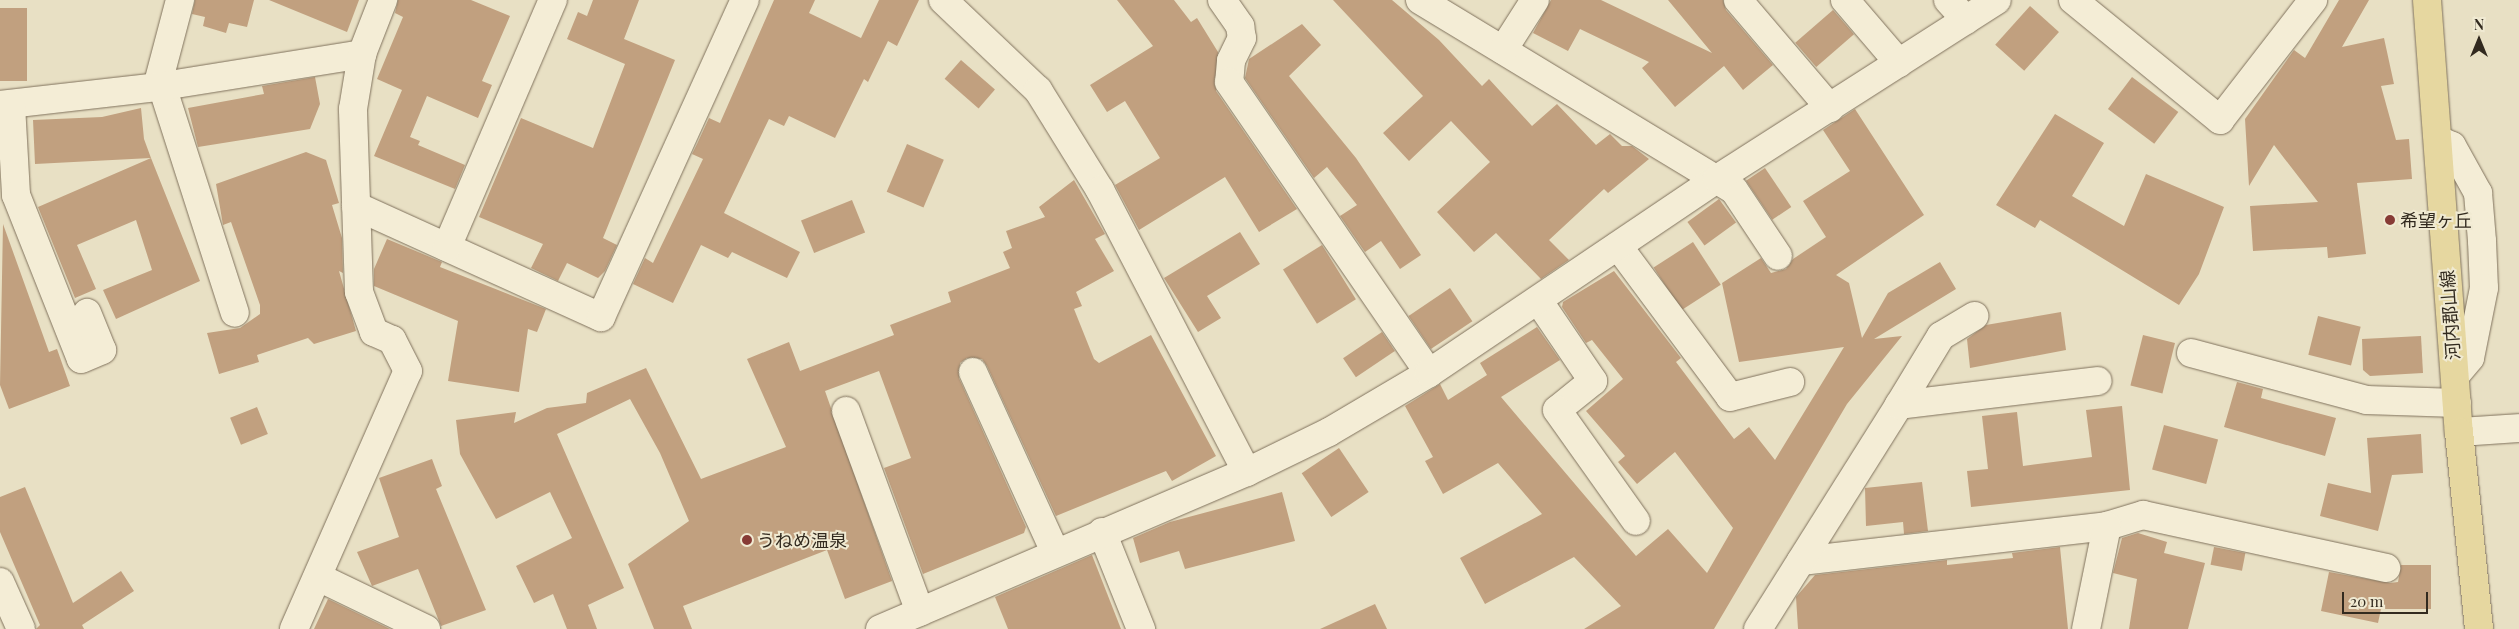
<!DOCTYPE html>
<html>
<head>
<meta charset="utf-8">
<style>
  body { margin:0 }
  #map { position:relative; width:2519px; height:629px; overflow:hidden; background:#e8e0c4; font-family:"Playfair Display","Noto Sans JP",serif }
  div>[style] { position:absolute }
  [style*='--x'] { left:calc(var(--x)*1px); top:calc(var(--y)*1px); width:calc(var(--w)*1px); rotate:calc(var(--a)*1deg) }
  .building>* { inset:0; background:#c1a07f; transform-origin:0 0 }
  .roads { filter:drop-shadow(0 0 1px #80725d) drop-shadow(0 0 1px #80725d) }
  .minor>* { height:28px; margin:-14px; padding:0 14px; transform-origin:14px; border-radius:14px; background:#f4edd6 }
  .major>* { height:28px; margin:-14px; padding:0 14px; transform-origin:14px; border-radius:14px; background:#e6d7a0 }
  .dots>* { width:14px; height:14px; translate:-50% -50%; box-sizing:border-box; border:2px solid #f0ead2; border-radius:50% }
  span { translate:-50% -50%; white-space:nowrap; text-align:center; line-height:1.15; -webkit-text-stroke:4px #f0ead2; paint-order:stroke }
  .poi-label { font-size:18px; color:#322a1f }
  .left { translate:0 -50%; text-align:left }
  .street-label { font-size:18px; color:#322a1f }
  .north { position:absolute; left:2454px; top:15px; width:50px; height:50px; -webkit-text-stroke:4px #f0ead2; paint-order:stroke; rotate:0deg; font-size:14px; font-weight:700; line-height:20px; text-align:center; color:#322a1f }
  .north::after { content:''; display:block; margin:auto; width:18px; height:22px; background:#322a1f; clip-path:polygon(50% 0,100% 100%,50% 72%,0 100%) }
  .scale { position:absolute; left:2342px; top:592px; width:86px; height:22px; box-sizing:border-box; border:2px solid #322a1f; border-top:0; padding-left:6px; font-size:15px; line-height:18px; white-space:nowrap; color:#322a1f; -webkit-text-stroke:4px #f0ead2; paint-order:stroke }
</style>
</head>
<body>
<div id="map">
  <div class="building">
    <div style="clip-path:polygon(195px 0,254px 0,247px 27px,229px 23px,226px 33px,203px 26px,205px 17px,192px 14px)"></div>
    <div style="clip-path:polygon(269px 0,359px 0,347px 32px)"></div>
    <div style="clip-path:polygon(398px 0,471px 0,510px 16px,482px 81px,492px 85px,478px 118px,427px 96px,410px 137px,420px 141px,418px 145px,465px 165px,455px 189px,374px 156px,402px 90px,377px 79px,403px 17px,395px 13px)"></div>
    <div style="clip-path:polygon(593px 0,639px 0,624px 39px,675px 60px,603px 238px,617px 245px,605px 271px,598px 278px,567px 263px,558px 281px,531px 268px,543px 244px,479px 217px,521px 118px,593px 148px,625px 64px,567px 39px,578px 12px,587px 16px)"></div>
    <div style="clip-path:polygon(774px 0,815px 0,809px 13px,861px 38px,879px 0,919px 0,897px 46px,888px 41px,868px 82px,864px 79px,835px 138px,789px 116px,784px 126px,769px 119px,724px 213px,800px 252px,787px 278px,732px 252px,728px 258px,701px 245px,673px 303px,633px 284px,645px 258px,653px 263px,703px 159px,692px 154px,697px 144px,709px 118px,720px 123px)"></div>
    <div style="clip-path:polygon(1117px 0,1174px 0,1191px 22px,1197px 18px,1218px 52px,1216px 91px,1297px 209px,1259px 232px,1225px 177px,1139px 230px,1115px 185px,1160px 158px,1125px 101px,1107px 112px,1090px 85px,1153px 46px)"></div>
    <div style="clip-path:polygon(1333px 0,1392px 0,1439px 40px,1482px 86px,1489px 79px,1532px 126px,1557px 104px,1596px 145px,1610px 134px,1622px 146px,1632px 146px,1649px 159px,1608px 193px,1604px 189px,1549px 240px,1569px 260px,1541px 279px,1496px 233px,1474px 252px,1437px 212px,1490px 162px,1451px 121px,1409px 161px,1383px 133px,1423px 96px)"></div>
    <div style="clip-path:polygon(1551px 0,1601px 0,1712px 53px,1668px 0,1723px 0,1726px 10px,1773px 65px,1743px 90px,1724px 66px,1675px 107px,1642px 68px,1649px 62px,1580px 29px,1568px 51px,1533px 33px)"></div>
    <div style="clip-path:polygon(2339px 0,2369px 0,2342px 47px,2384px 38px,2394px 84px,2381px 86px,2396px 140px,2409px 139px,2412px 179px,2357px 183px,2366px 254px,2328px 258px,2327px 247px,2253px 251px,2250px 206px,2318px 202px,2274px 145px,2249px 186px,2245px 119px,2294px 50px,2305px 58px)"></div>
    <div style="left:2030px;top:6px;width:39px;height:52px;rotate:42deg"></div>
    <div style="left:0;top:8px;width:27px;height:73px"></div>
    <div style="left:1833px;top:10px;width:32px;height:50px;rotate:49deg"></div>
    <div style="clip-path:polygon(1302px 24px,1321px 45px,1289px 76px,1356px 158px,1421px 255px,1400px 269px,1381px 241px,1365px 252px,1340px 216px,1357px 205px,1327px 167px,1314px 178px,1245px 78px,1249px 59px)"></div>
    <div style="left:961px;top:60px;width:45px;height:25px;rotate:41deg"></div>
    <div style="clip-path:polygon(315px 77px,320px 104px,310px 129px,198px 147px,188px 108px,264px 94px,262px 86px)"></div>
    <div style="left:2132px;top:77px;width:58px;height:40px;rotate:37deg"></div>
    <div style="clip-path:polygon(141px 108px,144px 139px,151px 158px,35px 164px,33px 120px,102px 117px)"></div>
    <div style="clip-path:polygon(1855px 109px,1924px 215px,1836px 275px,1849px 283px,1862px 338px,1888px 293px,1940px 262px,1956px 289px,1874px 339px,1902px 336px,1847px 404px,1714px 629px,1584px 629px,1621px 606px,1574px 557px,1485px 604px,1460px 558px,1542px 514px,1498px 463px,1443px 494px,1425px 461px,1433px 457px,1405px 406px,1440px 384px,1448px 400px,1487px 375px,1480px 363px,1537px 327px,1560px 360px,1501px 397px,1636px 556px,1668px 529px,1707px 573px,1733px 528px,1675px 452px,1637px 484px,1618px 462px,1625px 456px,1586px 411px,1623px 379px,1592px 340px,1586px 343px,1562px 307px,1563px 302px,1614px 271px,1681px 358px,1676px 362px,1734px 439px,1749px 427px,1775px 460px,1844px 347px,1739px 362px,1722px 283px,1761px 258px,1771px 273px,1786px 269px,1793px 259px,1826px 237px,1803px 201px,1850px 171px,1823px 130px)"></div>
    <div style="clip-path:polygon(2055px 114px,2104px 143px,2072px 196px,2124px 226px,2146px 174px,2224px 207px,2199px 274px,2179px 305px,2040px 220px,2035px 228px,1996px 205px)"></div>
    <div style="left:907px;top:144px;width:40px;height:52px;rotate:23deg"></div>
    <div style="clip-path:polygon(306px 152px,326px 160px,339px 203px,332px 205px,342px 238px,343px 273px,339px 271px,356px 331px,314px 344px,308px 338px,257px 355px,259px 362px,219px 374px,207px 333px,240px 328px,260px 314px,260px 305px,231px 222px,223px 225px,216px 184px)"></div>
    <div style="clip-path:polygon(151px 158px,200px 281px,116px 319px,103px 290px,152px 270px,136px 220px,77px 245px,96px 289px,75px 298px,38px 207px)"></div>
    <div style="left:1765px;top:168px;width:47px;height:23px;rotate:56deg"></div>
    <div style="clip-path:polygon(1074px 180px,1105px 234px,1095px 239px,1114px 271px,1076px 292px,1082px 306px,1074px 309px,1094px 359px,1099px 363px,1151px 335px,1216px 456px,1172px 481px,1166px 471px,1056px 516px,987px 366px,982px 359px,967px 358px,960px 363px,959px 378px,1026px 527px,1024px 533px,923px 574px,884px 468px,911px 458px,879px 371px,825px 391px,892px 581px,845px 599px,827px 550px,683px 606px,692px 629px,654px 629px,628px 564px,689px 521px,660px 453px,630px 399px,557px 434px,624px 588px,588px 605px,597px 629px,567px 629px,553px 594px,534px 603px,516px 566px,572px 538px,550px 492px,496px 519px,460px 454px,456px 420px,516px 412px,514px 423px,547px 408px,586px 403px,587px 393px,646px 368px,701px 479px,786px 447px,747px 359px,789px 342px,800px 371px,894px 335px,890px 325px,951px 302px,948px 292px,1010px 268px,1003px 252px,1012px 248px,1006px 231px,1045px 217px,1039px 207px)"></div>
    <div style="left:1719px;top:199px;width:29px;height:39px;rotate:54deg"></div>
    <div style="left:852px;top:200px;width:35px;height:55px;rotate:68deg"></div>
    <div style="clip-path:polygon(3px 224px,49px 352px,57px 349px,70px 386px,9px 409px,0 385px)"></div>
    <div style="clip-path:polygon(1240px 232px,1260px 264px,1207px 296px,1221px 318px,1198px 332px,1164px 278px)"></div>
    <div style="clip-path:polygon(387px 239px,442px 262px,440px 267px,546px 309px,537px 332px,528px 329px,519px 392px,448px 381px,458px 321px,374px 286px,374px 269px)"></div>
    <div style="left:1693px;top:242px;width:51px;height:47px;rotate:57deg"></div>
    <div style="left:1322px;top:245px;width:64px;height:46px;rotate:58deg"></div>
    <div style="left:1450px;top:288px;width:40px;height:50px;rotate:56deg"></div>
    <div style="clip-path:polygon(2061px 312px,2066px 350px,1970px 368px,1967px 339px,1986px 325px)"></div>
    <div style="left:2318px;top:316px;width:44px;height:40px;rotate:14deg"></div>
    <div style="left:1382px;top:332px;width:23px;height:47px;rotate:56deg"></div>
    <div style="left:2143px;top:335px;width:33px;height:52px;rotate:14deg"></div>
    <div style="clip-path:polygon(2421px 336px,2423px 373px,2370px 376px,2363px 370px,2362px 339px)"></div>
    <div style="clip-path:polygon(2237px 382px,2263px 389px,2261px 398px,2336px 418px,2325px 456px,2224px 427px)"></div>
    <div style="clip-path:polygon(2122px 406px,2130px 490px,1971px 507px,1967px 471px,1988px 469px,1982px 416px,2017px 412px,2023px 466px,2092px 457px,2086px 410px)"></div>
    <div style="left:257px;top:407px;width:29px;height:29px;rotate:68deg"></div>
    <div style="left:2164px;top:425px;width:56px;height:46px;rotate:15deg"></div>
    <div style="clip-path:polygon(2421px 434px,2423px 473px,2392px 475px,2378px 531px,2320px 516px,2328px 483px,2371px 493px,2367px 438px)"></div>
    <div style="left:1339px;top:448px;width:53px;height:45px;rotate:56deg"></div>
    <div style="clip-path:polygon(432px 459px,442px 486px,436px 489px,486px 610px,441px 626px,418px 569px,372px 586px,357px 552px,399px 537px,379px 478px)"></div>
    <div style="clip-path:polygon(1922px 482px,1928px 531px,1904px 534px,1903px 522px,1866px 526px,1865px 488px)"></div>
    <div style="clip-path:polygon(25px 487px,73px 603px,121px 571px,134px 591px,82px 625px,84px 629px,36px 629px,40px 625px,0 532px,0 497px)"></div>
    <div style="clip-path:polygon(1282px 492px,1295px 541px,1185px 569px,1179px 551px,1140px 563px,1133px 538px,1170px 522px)"></div>
    <div style="clip-path:polygon(2138px 533px,2167px 542px,2164px 553px,2205px 563px,2188px 629px,2129px 629px,2137px 579px,2113px 573px,2122px 538px)"></div>
    <div style="clip-path:polygon(2060px 547px,2068px 629px,1798px 629px,1796px 597px,1815px 575px,1947px 560px,1947px 565px,2013px 558px,2012px 553px)"></div>
    <div style="left:2214px;top:547px;width:32px;height:18px;rotate:11deg"></div>
    <div style="clip-path:polygon(1092px 555px,1121px 629px,1008px 629px,995px 597px)"></div>
    <div style="clip-path:polygon(2401px 565px,2431px 565px,2431px 609px,2381px 609px,2378px 623px,2321px 611px,2329px 572px,2390px 583px,2398px 582px)"></div>
    <div style="clip-path:polygon(328px 599px,390px 629px,314px 629px)"></div>
    <div style="clip-path:polygon(1375px 604px,1387px 629px,1320px 629px)"></div>
  </div>
  <div class="roads">
    <div class="minor">
      <div style="--x:943;--y:0;--w:131;--a:43.5"></div>
      <div style="--x:1038;--y:90;--w:118;--a:58.2"></div>
      <div style="--x:1100;--y:190;--w:318;--a:62.5"></div>
      <div style="--x:1222;--y:0;--w:32;--a:55"></div>
      <div style="--x:1240;--y:26;--w:12;--a:81"></div>
      <div style="--x:1242;--y:38;--w:25;--a:116"></div>
      <div style="--x:1231;--y:61;--w:21;--a:95"></div>
      <div style="--x:1229;--y:82;--w:353;--a:55.5"></div>
      <div style="--x:1420;--y:0;--w:367;--a:31.2"></div>
      <div style="--x:1734;--y:190;--w:79;--a:56.3"></div>
      <div style="--x:1738;--y:0;--w:142;--a:49.6"></div>
      <div style="--x:1845;--y:0;--w:83;--a:49.4"></div>
      <div style="--x:1948;--y:0;--w:27;--a:48"></div>
      <div style="--x:2073;--y:0;--w:190;--a:39.2"></div>
      <div style="--x:2220;--y:120;--w:152;--a:-52.2"></div>
      <div style="--x:1503;--y:50;--w:59;--a:-57.4"></div>
      <div style="--x:162;--y:86;--w:238;--a:72.2"></div>
      <div style="--x:157;--y:87;--w:90;--a:-75.2"></div>
      <div style="--x:0;--y:105;--w:158;--a:-6.5"></div>
      <div style="--x:157;--y:87;--w:208;--a:-9.1"></div>
      <div style="--x:11;--y:105;--w:90;--a:86.8"></div>
      <div style="--x:16;--y:195;--w:176;--a:68.4"></div>
      <div style="--x:81;--y:359;--w:23;--a:-23"></div>
      <div style="--x:102;--y:350;--w:40;--a:-112"></div>
      <div style="--x:2438;--y:140;--w:15;--a:23"></div>
      <div style="--x:2452;--y:146;--w:54;--a:61"></div>
      <div style="--x:2478;--y:193;--w:48;--a:85.2"></div>
      <div style="--x:2482;--y:241;--w:47;--a:87.6"></div>
      <div style="--x:2484;--y:288;--w:71;--a:101.3"></div>
      <div style="--x:2470;--y:358;--w:23;--a:130"></div>
      <div style="--x:356;--y:206;--w:269;--a:24.4"></div>
      <div style="--x:601;--y:317;--w:348;--a:-65.6"></div>
      <div style="--x:1618;--y:246;--w:188;--a:53.4"></div>
      <div style="--x:1730;--y:397;--w:62;--a:-14"></div>
      <div style="--x:447;--y:247;--w:269;--a:-66.8"></div>
      <div style="--x:1538;--y:300;--w:98;--a:55.8"></div>
      <div style="--x:1593;--y:381;--w:46;--a:141.1"></div>
      <div style="--x:1557;--y:410;--w:136;--a:54.6"></div>
      <div style="--x:2191;--y:353;--w:181;--a:15"></div>
      <div style="--x:2366;--y:400;--w:91;--a:1.9"></div>
      <div style="--x:973;--y:372;--w:198;--a:65.5"></div>
      <div style="--x:1899;--y:405;--w:81;--a:-58.7"></div>
      <div style="--x:1941;--y:336;--w:39;--a:-31"></div>
      <div style="--x:846;--y:411;--w:214;--a:69.8"></div>
      <div style="--x:2459;--y:432;--w:60;--a:-3.8"></div>
      <div style="--x:2107;--y:526;--w:38;--a:-17"></div>
      <div style="--x:2143;--y:515;--w:249;--a:12.3"></div>
      <div style="--x:1102;--y:532;--w:105;--a:68.1"></div>
      <div style="--x:1801;--y:561;--w:308;--a:-6.5"></div>
      <div style="--x:2107;--y:526;--w:105;--a:101.5"></div>
      <div style="--x:318;--y:577;--w:120;--a:25.7"></div>
      <div style="--x:0;--y:582;--w:51;--a:65.9"></div>
      <div style="--x:294;--y:629;--w:282;--a:-66.2"></div>
      <div style="--x:408;--y:371;--w:35;--a:-117"></div>
      <div style="--x:392;--y:340;--w:20;--a:-156"></div>
      <div style="--x:374;--y:332;--w:43;--a:-110.6"></div>
      <div style="--x:359;--y:292;--w:183;--a:-91.9"></div>
      <div style="--x:353;--y:109;--w:56;--a:-80.7"></div>
      <div style="--x:362;--y:54;--w:58;--a:-68.7"></div>
      <div style="--x:880;--y:629;--w:399;--a:-23.2"></div>
      <div style="--x:1247;--y:472;--w:91;--a:-26"></div>
      <div style="--x:1329;--y:432;--w:116;--a:-30.5"></div>
      <div style="--x:1429;--y:373;--w:347;--a:-34"></div>
      <div style="--x:1717;--y:179;--w:332;--a:-32.6"></div>
      <div style="--x:1758;--y:629;--w:265;--a:-57.8"></div>
      <div style="--x:1899;--y:405;--w:200;--a:-6.9"></div>
    </div>
    <div class="major">
      <div style="--x:2427;--y:0;--w:433;--a:85.8"></div>
      <div style="--x:2459;--y:432;--w:198;--a:84.2"></div>
    </div>
  </div>
  <div class="dots">
    <div style="left:2390px;top:220px;background:#873b35"></div>
    <div style="left:747px;top:540px;background:#873b35"></div>
  </div>
  <div class="poi-label">
    <span class="left" style="left:2400px;top:220px">希望ヶ丘</span>
    <span class="left" style="left:757px;top:540px">うねめ温泉</span>
  </div>
  <div class="street-label">
    <span style="left:2450px;top:315px;rotate:-94deg">河内郡山線</span>
  </div>
  <div class="north">N</div>
  <div class="scale">20 m</div>
</div>
</body>
</html>
